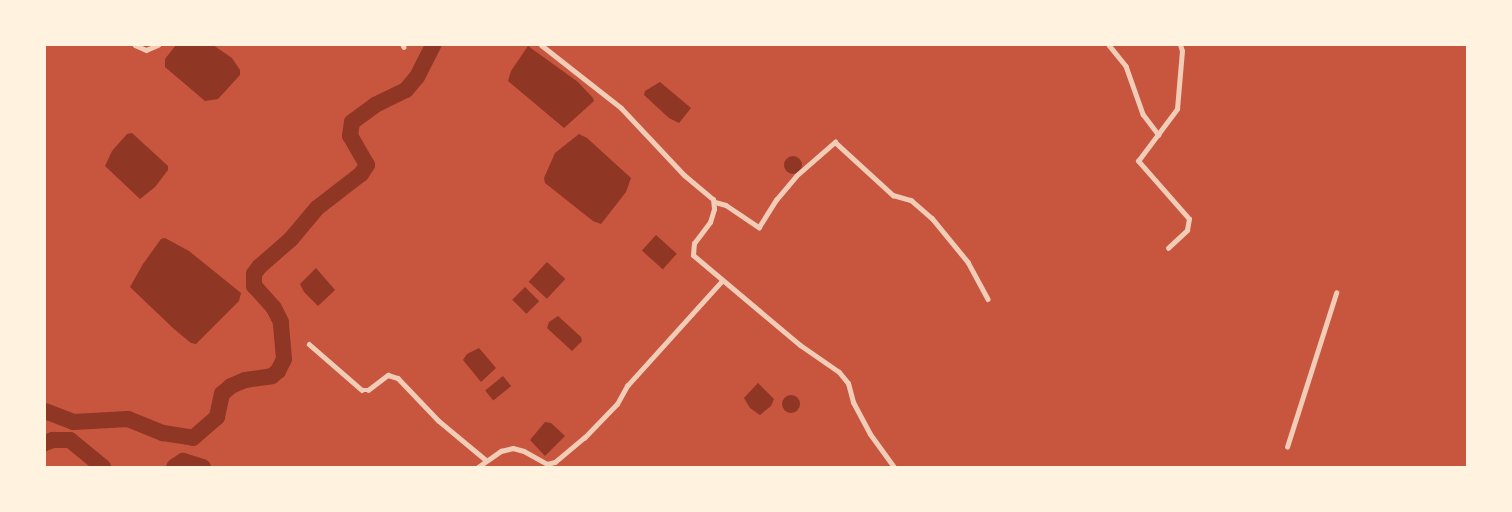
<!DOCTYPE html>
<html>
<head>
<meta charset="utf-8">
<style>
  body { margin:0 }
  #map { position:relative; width:1512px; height:512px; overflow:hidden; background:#c8553d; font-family:"Open Sans",sans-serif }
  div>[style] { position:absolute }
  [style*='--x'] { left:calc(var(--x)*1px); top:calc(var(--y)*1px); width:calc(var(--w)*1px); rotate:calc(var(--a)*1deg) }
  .water>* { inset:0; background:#8f3625; transform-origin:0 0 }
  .round { border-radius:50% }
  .river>* { height:16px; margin:-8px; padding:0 8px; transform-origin:8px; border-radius:8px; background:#8f3625 }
  .minor>* { height:4.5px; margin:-2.25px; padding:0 2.25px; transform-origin:2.25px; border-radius:2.25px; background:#f1ccb7 }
  .tertiary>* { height:5px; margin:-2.5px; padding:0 2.5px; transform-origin:2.5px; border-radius:2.5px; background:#f1ccb7 }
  span { translate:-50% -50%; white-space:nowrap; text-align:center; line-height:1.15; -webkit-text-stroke:6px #fff3e0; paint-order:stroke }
  .frame { position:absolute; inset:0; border:46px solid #fff3e0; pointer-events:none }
</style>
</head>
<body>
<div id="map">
  <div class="water">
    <div style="clip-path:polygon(176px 45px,213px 45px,232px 58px,240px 70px,240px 75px,218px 99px,205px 101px,165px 67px,165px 59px)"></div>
    <div style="clip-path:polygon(528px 46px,578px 82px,593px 98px,594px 101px,564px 128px,508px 81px,511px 71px)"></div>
    <div style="clip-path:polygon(660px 82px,691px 108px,679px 123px,669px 118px,644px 95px,645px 91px)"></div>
    <div style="clip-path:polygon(132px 133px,168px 166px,168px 170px,155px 187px,140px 199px,105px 166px,112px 151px,127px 134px)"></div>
    <div style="clip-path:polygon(579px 134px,587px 138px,631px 178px,626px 192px,601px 224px,593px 221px,545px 183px,544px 178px,555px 153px)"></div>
    <div class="round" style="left:784px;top:156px;width:18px;height:18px"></div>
    <div style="left:656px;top:235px;width:28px;height:21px;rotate:42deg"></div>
    <div style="clip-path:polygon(165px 238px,189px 251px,241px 293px,239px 301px,196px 344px,191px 343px,174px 329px,130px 287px,143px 264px,161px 239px)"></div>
    <div style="left:547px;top:262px;width:25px;height:27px;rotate:43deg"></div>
    <div style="clip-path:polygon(316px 268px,335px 290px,318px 306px,304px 292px,300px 284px)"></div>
    <div style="left:525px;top:287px;width:20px;height:18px;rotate:45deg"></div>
    <div style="clip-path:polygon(558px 316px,581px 337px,582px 341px,572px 351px,547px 328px,549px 322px)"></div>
    <div style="clip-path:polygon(479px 348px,496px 368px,481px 382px,463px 360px,467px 354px)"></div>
    <div style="left:503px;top:376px;width:13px;height:23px;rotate:51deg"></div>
    <div style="clip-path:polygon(758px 383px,774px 399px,771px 406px,760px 415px,750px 408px,744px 398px)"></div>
    <div class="round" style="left:782px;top:395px;width:18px;height:18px"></div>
    <div style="clip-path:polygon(545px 422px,551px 423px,565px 436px,545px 456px,530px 440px)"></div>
  </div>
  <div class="river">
    <div style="--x:45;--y:411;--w:30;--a:21"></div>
    <div style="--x:73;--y:422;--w:55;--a:-3.1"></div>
    <div style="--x:128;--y:419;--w:38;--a:22"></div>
    <div style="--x:163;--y:433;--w:30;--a:9"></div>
    <div style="--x:193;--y:438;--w:32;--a:-41"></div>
    <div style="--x:217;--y:417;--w:24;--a:-78"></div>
    <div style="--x:222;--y:394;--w:12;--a:-42"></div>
    <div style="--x:231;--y:386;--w:15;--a:-23"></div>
    <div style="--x:245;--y:380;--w:27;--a:-8"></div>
    <div style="--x:272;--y:376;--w:8;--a:-40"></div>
    <div style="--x:278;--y:371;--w:13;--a:-63"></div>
    <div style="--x:284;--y:359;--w:37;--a:-95"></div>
    <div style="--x:281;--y:322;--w:16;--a:-117"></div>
    <div style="--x:274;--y:308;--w:30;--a:-132"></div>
    <div style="--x:254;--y:286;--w:12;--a:-90"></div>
    <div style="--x:254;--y:274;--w:9;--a:-54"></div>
    <div style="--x:259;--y:267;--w:43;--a:-41.2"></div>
    <div style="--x:291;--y:239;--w:40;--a:-50"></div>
    <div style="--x:317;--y:208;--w:56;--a:-37.7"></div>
    <div style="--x:361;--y:174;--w:11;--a:-56"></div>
    <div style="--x:367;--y:165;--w:34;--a:-120"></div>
    <div style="--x:350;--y:136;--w:14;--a:-82"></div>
    <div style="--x:352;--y:122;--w:29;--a:-36"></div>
    <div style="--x:375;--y:105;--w:34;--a:-26"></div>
    <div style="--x:406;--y:90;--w:17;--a:-50"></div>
    <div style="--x:417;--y:77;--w:36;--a:-63"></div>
    <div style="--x:45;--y:443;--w:9;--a:-21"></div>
    <div style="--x:53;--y:440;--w:17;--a:0"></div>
    <div style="--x:70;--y:440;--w:43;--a:39.3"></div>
    <div style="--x:174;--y:467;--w:11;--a:-34"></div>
    <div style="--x:183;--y:461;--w:21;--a:17"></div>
  </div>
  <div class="minor">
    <div style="--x:135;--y:45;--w:12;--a:24"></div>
    <div style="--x:146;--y:50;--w:13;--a:-23"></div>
    <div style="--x:403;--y:45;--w:2;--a:63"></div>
    <div style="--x:1109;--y:45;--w:27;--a:51"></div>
    <div style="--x:1126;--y:66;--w:51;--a:70.5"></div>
    <div style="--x:1143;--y:114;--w:26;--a:53"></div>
    <div style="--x:715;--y:202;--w:11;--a:15"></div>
    <div style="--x:726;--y:205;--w:40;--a:34"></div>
    <div style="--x:759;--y:227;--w:32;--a:-58"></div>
    <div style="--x:776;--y:200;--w:31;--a:-50"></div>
    <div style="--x:796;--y:176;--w:52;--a:-41.1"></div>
    <div style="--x:835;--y:142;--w:79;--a:42.4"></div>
    <div style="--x:893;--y:195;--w:19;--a:16"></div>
    <div style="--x:911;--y:200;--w:28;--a:41"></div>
    <div style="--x:932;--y:218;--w:57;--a:50.7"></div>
    <div style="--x:968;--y:262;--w:42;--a:61.6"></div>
    <div style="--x:1168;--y:248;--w:26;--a:-43"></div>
    <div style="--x:1187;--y:230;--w:11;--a:-80"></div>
    <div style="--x:1189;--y:219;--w:77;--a:-131.3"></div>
    <div style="--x:1138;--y:161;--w:65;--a:-53.1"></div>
    <div style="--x:1177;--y:109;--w:58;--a:-85.1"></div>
    <div style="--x:1182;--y:51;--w:6;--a:-108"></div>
    <div style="--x:309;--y:344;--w:70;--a:41"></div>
    <div style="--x:362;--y:390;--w:6;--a:0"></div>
    <div style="--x:368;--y:390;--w:25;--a:-37"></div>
    <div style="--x:388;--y:375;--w:10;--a:17"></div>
    <div style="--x:398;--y:378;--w:59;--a:46.4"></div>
    <div style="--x:439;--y:421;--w:61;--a:39.7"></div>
    <div style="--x:1287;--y:447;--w:162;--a:-72.3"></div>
    <div style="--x:478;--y:467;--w:28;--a:-35"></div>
    <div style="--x:501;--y:451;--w:12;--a:-14"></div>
    <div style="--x:513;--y:448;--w:11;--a:15"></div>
    <div style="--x:524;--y:451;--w:26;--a:29"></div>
    <div style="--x:547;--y:464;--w:8;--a:-14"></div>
    <div style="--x:555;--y:462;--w:38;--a:-40"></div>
    <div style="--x:584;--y:438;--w:47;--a:-45.9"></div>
    <div style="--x:617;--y:404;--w:21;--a:-61"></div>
    <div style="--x:627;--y:386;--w:142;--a:-47.9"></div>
  </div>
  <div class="tertiary">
    <div style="--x:541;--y:45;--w:102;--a:38.2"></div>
    <div style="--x:621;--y:108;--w:92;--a:46.8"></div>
    <div style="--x:684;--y:175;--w:38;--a:40"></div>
    <div style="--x:713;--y:199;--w:10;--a:84"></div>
    <div style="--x:714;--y:209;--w:14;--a:107"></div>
    <div style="--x:710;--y:222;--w:26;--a:127"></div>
    <div style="--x:694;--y:243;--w:12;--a:95"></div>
    <div style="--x:693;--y:255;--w:140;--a:40.1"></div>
    <div style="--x:800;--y:345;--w:47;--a:34.7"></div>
    <div style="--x:839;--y:372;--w:14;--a:51"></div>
    <div style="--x:848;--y:383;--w:20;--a:75"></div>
    <div style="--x:853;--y:402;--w:36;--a:62"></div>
    <div style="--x:870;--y:434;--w:41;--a:54"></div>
  </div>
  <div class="frame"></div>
</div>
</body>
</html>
